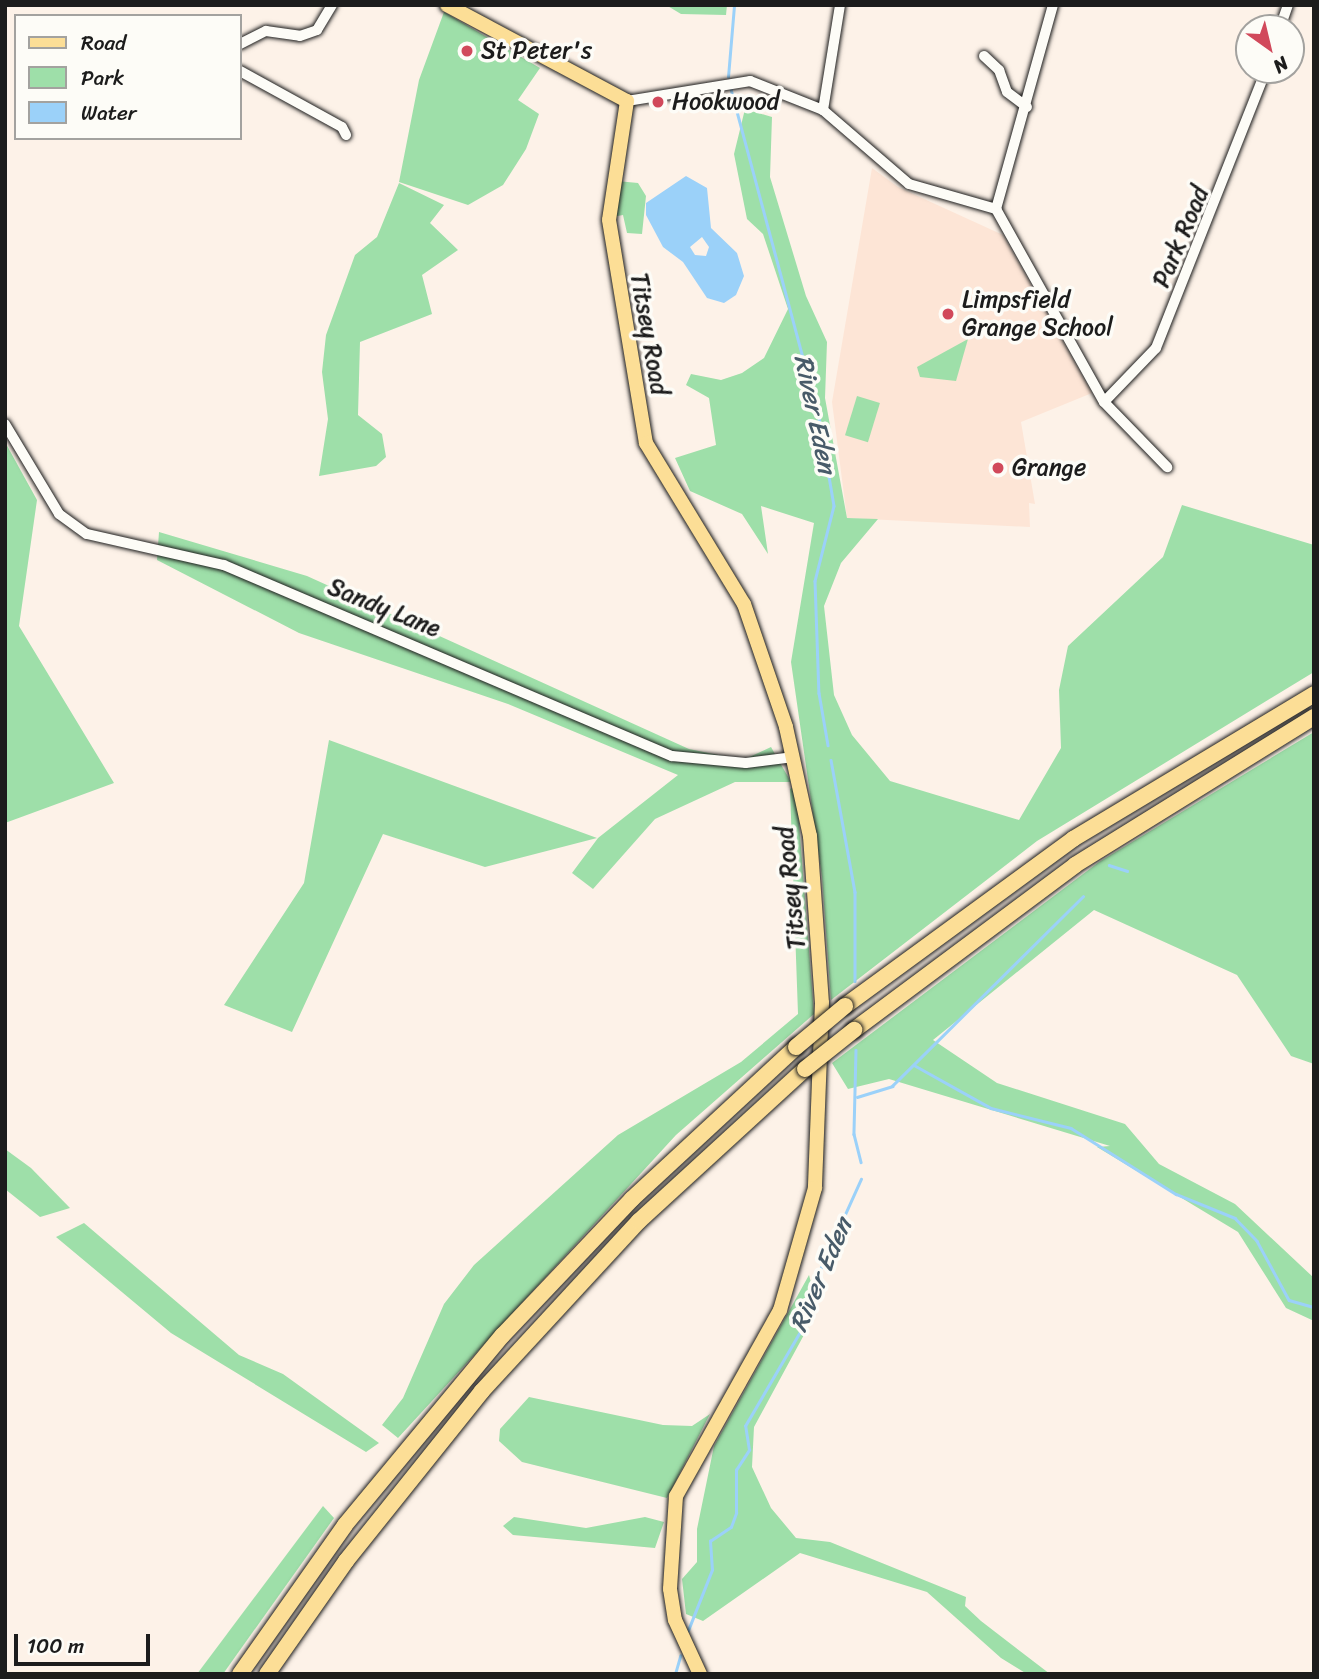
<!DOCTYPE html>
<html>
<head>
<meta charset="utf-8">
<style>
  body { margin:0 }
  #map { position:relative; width:1319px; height:1679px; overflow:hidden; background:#fdf2e8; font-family:Sriracha,sans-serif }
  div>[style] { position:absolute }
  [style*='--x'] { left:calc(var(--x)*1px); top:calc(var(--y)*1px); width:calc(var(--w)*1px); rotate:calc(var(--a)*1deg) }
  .built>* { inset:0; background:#fde5d6 }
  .green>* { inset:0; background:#9edfa9; transform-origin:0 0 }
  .water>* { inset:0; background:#9bd1f9 }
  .stream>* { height:2.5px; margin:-1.25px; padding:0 1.25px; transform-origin:1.25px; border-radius:1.25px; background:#9bd1f9 }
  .roads { filter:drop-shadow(0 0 2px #1c1c1c) drop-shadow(0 0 2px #1c1c1c) }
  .minor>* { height:10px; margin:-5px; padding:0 5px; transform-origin:5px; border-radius:5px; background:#fdfcf7 }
  .major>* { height:14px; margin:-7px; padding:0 7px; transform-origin:7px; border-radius:7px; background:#fcde96 }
  .highway>* { height:16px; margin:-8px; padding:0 8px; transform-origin:8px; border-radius:8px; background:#fcde96 }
  .bridges { filter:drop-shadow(0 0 2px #1c1c1c) drop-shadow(0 0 2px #1c1c1c) }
  .highway-bridge>* { height:16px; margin:-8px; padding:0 8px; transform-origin:8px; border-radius:8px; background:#fcde96 }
  .dots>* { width:19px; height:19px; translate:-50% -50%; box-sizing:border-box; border:4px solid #fdfcf7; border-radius:50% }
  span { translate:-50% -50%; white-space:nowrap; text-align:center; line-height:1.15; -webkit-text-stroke:7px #fdfcf7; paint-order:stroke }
  .poi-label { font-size:24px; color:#1c1c1c }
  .left { translate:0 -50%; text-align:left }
  .street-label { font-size:24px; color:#1c1c1c }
  .water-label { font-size:26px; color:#485b69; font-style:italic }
  .frame { position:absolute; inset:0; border:7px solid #1c1c1c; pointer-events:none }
  .legend { position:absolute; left:14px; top:14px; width:228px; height:126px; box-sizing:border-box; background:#fdfcf7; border:2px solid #a3a29f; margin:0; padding:9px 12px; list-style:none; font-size:21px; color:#1c1c1c }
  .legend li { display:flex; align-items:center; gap:14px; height:35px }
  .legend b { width:35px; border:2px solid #a3a29f }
  .north { position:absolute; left:1235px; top:14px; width:70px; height:70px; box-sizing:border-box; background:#fdfcf7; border:2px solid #a3a29f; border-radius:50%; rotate:146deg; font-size:19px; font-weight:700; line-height:28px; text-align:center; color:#1c1c1c }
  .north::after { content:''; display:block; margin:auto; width:24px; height:32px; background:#d1495b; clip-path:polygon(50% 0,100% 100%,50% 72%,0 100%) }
  .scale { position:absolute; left:14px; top:1634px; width:136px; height:32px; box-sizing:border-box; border:4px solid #1c1c1c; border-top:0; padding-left:9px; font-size:21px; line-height:24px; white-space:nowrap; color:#1c1c1c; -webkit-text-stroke:5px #fdfcf7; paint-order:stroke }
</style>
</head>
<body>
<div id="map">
  <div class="built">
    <div style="clip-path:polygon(872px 168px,898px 187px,1003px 235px,1092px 393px,1021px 422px,1035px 504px,1029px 503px,1030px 527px,847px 518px,832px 402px)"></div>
  </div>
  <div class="green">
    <div style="clip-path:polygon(666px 5px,727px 5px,726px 15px,681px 14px)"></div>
    <div style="clip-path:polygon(444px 12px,540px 68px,518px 100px,539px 114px,526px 149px,503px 185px,468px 205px,399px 182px,419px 80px)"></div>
    <div style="clip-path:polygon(745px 109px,772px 117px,770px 177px,806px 296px,827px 342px,825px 398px,847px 518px,878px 519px,841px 563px,824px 606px,834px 695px,852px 735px,890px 781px,1019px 820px,1061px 748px,1059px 690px,1068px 646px,1163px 557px,1182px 505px,1314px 545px,1314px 672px,1037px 841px,831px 1000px,822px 877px,791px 662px,814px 523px,761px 506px,768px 554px,742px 514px,690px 491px,675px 458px,716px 445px,709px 398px,686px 385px,691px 374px,721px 380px,742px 373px,764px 358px,788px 309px,763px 234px,747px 219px,734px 154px)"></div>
    <div style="clip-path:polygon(617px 181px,638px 183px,646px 196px,642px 234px,627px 233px,623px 215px,612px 217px)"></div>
    <div style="clip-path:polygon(399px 183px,444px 205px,430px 223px,458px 250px,422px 275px,432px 314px,360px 342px,358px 415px,382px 434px,386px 457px,376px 466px,319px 476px,328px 419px,322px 372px,326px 335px,355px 255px,377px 237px)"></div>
    <div style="clip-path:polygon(968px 339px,956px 381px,920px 377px,917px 367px)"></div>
    <div style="left:857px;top:396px;width:24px;height:41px;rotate:17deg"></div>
    <div style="clip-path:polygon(5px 442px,37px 500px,19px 626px,114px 783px,5px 823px)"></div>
    <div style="clip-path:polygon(159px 532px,307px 576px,689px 749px,743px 760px,771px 747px,791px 782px,735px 782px,655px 819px,593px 889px,572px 873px,598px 838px,678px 775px,508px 704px,299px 633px,157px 560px)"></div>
    <div style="clip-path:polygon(1314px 732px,1314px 1064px,1291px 1056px,1237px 975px,1094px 910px,933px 1040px,997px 1083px,1125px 1124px,1159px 1164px,1235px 1204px,1314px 1278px,1314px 1321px,1286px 1308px,1238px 1232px,1097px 1147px,1110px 1146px,889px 1079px,848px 1089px,832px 1063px,1099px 862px)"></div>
    <div style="clip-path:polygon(329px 740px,597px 838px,485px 867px,383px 834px,292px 1032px,224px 1005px,304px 883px)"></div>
    <div style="clip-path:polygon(796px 784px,814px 1014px,676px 1135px,398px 1438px,382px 1425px,403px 1398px,444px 1304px,474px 1265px,618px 1135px,741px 1062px,798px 1014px,790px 789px)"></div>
    <div style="clip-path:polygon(5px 1149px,31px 1168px,70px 1208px,40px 1217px,5px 1189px)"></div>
    <div style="clip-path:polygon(84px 1223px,239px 1355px,283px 1374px,379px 1443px,366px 1452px,171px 1333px,56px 1237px)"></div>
    <div style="clip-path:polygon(809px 1275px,818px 1309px,754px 1427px,752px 1467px,771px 1508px,796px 1538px,830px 1542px,966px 1597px,965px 1606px,981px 1621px,1050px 1674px,1027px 1674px,1001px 1658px,927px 1592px,800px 1553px,703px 1621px,686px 1614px,682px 1579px,697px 1562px,697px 1529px,714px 1446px)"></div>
    <div style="clip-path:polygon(529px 1397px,663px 1425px,692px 1426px,710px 1414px,667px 1498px,522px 1462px,499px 1441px,500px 1429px)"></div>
    <div style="clip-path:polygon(323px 1506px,334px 1518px,223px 1674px,197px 1674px)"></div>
    <div style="clip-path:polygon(514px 1517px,586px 1528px,645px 1517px,664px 1522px,655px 1548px,513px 1535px,503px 1526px)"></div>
  </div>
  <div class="water">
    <div style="clip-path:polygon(evenodd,686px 176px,707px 188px,711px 228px,737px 253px,744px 276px,736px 295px,724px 303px,707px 298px,683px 262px,663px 247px,646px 215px,646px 203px,686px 176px,702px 237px,709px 247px,706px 256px,695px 255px,690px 247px,702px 237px)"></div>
  </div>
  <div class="stream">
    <div style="--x:728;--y:77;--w:72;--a:-85.2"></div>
    <div style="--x:731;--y:89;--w:341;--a:75"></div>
    <div style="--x:819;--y:418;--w:89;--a:80.3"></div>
    <div style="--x:834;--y:506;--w:77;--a:104.2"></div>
    <div style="--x:815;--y:581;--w:112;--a:88"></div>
    <div style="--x:819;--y:693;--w:53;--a:80.2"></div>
    <div style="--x:831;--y:760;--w:134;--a:79.7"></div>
    <div style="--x:855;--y:892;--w:89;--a:90"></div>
    <div style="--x:1109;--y:865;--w:19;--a:18"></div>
    <div style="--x:856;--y:1050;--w:84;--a:91.4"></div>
    <div style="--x:854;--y:1134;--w:29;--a:76"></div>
    <div style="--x:914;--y:1065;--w:88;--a:29.2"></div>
    <div style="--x:991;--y:1108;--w:82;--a:14"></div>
    <div style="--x:1071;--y:1128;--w:124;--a:32.2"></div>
    <div style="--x:1176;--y:1194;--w:64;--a:22.1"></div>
    <div style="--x:1235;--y:1218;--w:32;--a:46"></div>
    <div style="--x:1257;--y:1241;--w:67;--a:61.5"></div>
    <div style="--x:1289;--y:1300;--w:26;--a:16"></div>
    <div style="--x:857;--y:1097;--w:37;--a:-17"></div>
    <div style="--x:892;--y:1086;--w:269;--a:-44.8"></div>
    <div style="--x:687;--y:1633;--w:68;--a:-68.4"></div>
    <div style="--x:712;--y:1570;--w:29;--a:-94"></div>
    <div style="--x:710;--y:1541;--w:25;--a:-34"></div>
    <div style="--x:731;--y:1527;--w:15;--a:-70"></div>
    <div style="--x:736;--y:1513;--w:43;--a:-90"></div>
    <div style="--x:736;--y:1470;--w:24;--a:-57"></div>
    <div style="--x:749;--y:1450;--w:24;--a:-99"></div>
    <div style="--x:745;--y:1426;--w:125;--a:-59.7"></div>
    <div style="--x:808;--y:1318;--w:24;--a:-88"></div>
    <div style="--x:809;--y:1294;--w:126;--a:-65.7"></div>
    <div style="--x:675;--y:1674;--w:19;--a:-74"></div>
  </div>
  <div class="roads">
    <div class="minor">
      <div style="--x:1280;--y:28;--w:24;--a:-71"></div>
      <div style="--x:240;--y:44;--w:29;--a:-27"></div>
      <div style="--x:266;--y:31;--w:34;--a:8"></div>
      <div style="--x:300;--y:36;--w:18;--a:-19"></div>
      <div style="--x:317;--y:30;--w:29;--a:-59"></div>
      <div style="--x:984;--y:56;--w:21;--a:43"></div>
      <div style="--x:999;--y:70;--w:23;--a:70"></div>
      <div style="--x:1007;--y:92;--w:25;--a:37"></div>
      <div style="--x:240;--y:71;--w:116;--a:28.8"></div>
      <div style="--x:342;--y:127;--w:9;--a:63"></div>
      <div style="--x:627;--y:101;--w:125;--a:-9.2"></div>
      <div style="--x:750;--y:81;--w:79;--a:21.7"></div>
      <div style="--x:823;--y:110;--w:113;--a:40.7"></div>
      <div style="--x:909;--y:184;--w:91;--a:16"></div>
      <div style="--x:996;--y:209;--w:212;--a:-74.4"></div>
      <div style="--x:823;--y:110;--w:106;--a:-80.8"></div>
      <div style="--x:996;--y:209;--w:221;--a:60.8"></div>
      <div style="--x:1104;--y:402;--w:91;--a:45.9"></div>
      <div style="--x:1104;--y:402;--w:75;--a:-46.1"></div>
      <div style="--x:1156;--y:348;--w:299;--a:-68.4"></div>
      <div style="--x:5;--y:424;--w:105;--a:59"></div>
      <div style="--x:59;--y:514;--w:34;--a:36"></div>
      <div style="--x:87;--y:534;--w:140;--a:12.8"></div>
      <div style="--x:224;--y:565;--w:487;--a:23.1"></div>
      <div style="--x:672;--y:756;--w:74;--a:5.4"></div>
      <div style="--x:746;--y:763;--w:48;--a:-7.1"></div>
    </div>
    <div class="major">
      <div style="--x:447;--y:5;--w:204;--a:28.1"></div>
      <div style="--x:627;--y:101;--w:120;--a:98.6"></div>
      <div style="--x:609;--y:220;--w:226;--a:80.6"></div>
      <div style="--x:646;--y:443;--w:188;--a:58.7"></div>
      <div style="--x:744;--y:604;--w:130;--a:71.1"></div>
      <div style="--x:786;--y:727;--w:112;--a:77.6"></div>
      <div style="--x:810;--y:836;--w:167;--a:85.9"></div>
      <div style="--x:822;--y:1003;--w:185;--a:92.2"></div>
      <div style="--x:815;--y:1188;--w:127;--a:106"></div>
      <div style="--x:780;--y:1310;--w:213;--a:119.2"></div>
      <div style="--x:676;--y:1496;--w:93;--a:93.7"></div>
      <div style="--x:670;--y:1589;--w:31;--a:81"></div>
      <div style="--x:675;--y:1620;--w:60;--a:65.2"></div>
    </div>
    <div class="highway">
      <div style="--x:845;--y:1006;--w:283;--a:-36.2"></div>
      <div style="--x:1073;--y:839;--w:281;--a:-31"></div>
      <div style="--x:854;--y:1030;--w:276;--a:-36.7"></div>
      <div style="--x:1075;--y:865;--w:281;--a:-31.8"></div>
      <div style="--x:240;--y:1674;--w:182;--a:-54.8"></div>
      <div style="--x:345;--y:1525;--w:247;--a:-50.3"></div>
      <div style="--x:503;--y:1335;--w:187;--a:-46.5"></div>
      <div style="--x:632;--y:1199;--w:224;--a:-42.8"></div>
      <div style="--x:267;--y:1674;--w:138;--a:-55"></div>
      <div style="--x:346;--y:1561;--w:218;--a:-51.3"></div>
      <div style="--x:482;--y:1391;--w:231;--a:-47.3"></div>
      <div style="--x:639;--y:1221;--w:225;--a:-42.5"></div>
    </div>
  </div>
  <div class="bridges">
    <div class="highway-bridge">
      <div style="--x:796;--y:1047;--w:64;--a:-39.9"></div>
      <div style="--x:805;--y:1069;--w:63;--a:-38.5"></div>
    </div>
  </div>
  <div class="dots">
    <div style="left:467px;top:51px;background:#d1495b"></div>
    <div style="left:658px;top:102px;background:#d1495b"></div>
    <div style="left:948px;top:314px;background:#d1495b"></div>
    <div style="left:998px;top:468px;background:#d1495b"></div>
  </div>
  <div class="poi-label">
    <span class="left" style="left:481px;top:51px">St Peter's</span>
    <span class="left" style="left:672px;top:102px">Hookwood</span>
    <span class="left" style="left:962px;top:314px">Limpsfield<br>Grange School</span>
    <span class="left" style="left:1012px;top:468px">Grange</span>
  </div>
  <div class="street-label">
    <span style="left:1181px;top:237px;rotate:-67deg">Park Road</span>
    <span style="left:649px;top:334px;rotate:80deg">Titsey Road</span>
    <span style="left:384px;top:608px;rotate:22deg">Sandy Lane</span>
    <span style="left:791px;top:888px;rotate:-96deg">Titsey Road</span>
  </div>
  <div class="water-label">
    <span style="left:815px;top:414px;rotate:78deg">River Eden</span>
    <span style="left:821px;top:1275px;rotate:-67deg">River Eden</span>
  </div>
  <div class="frame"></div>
  <ul class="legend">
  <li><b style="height:9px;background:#fcde96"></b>Road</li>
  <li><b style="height:19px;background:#9edfa9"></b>Park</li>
  <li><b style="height:19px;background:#9bd1f9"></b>Water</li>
  </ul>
  <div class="north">N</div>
  <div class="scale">100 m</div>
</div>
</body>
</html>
